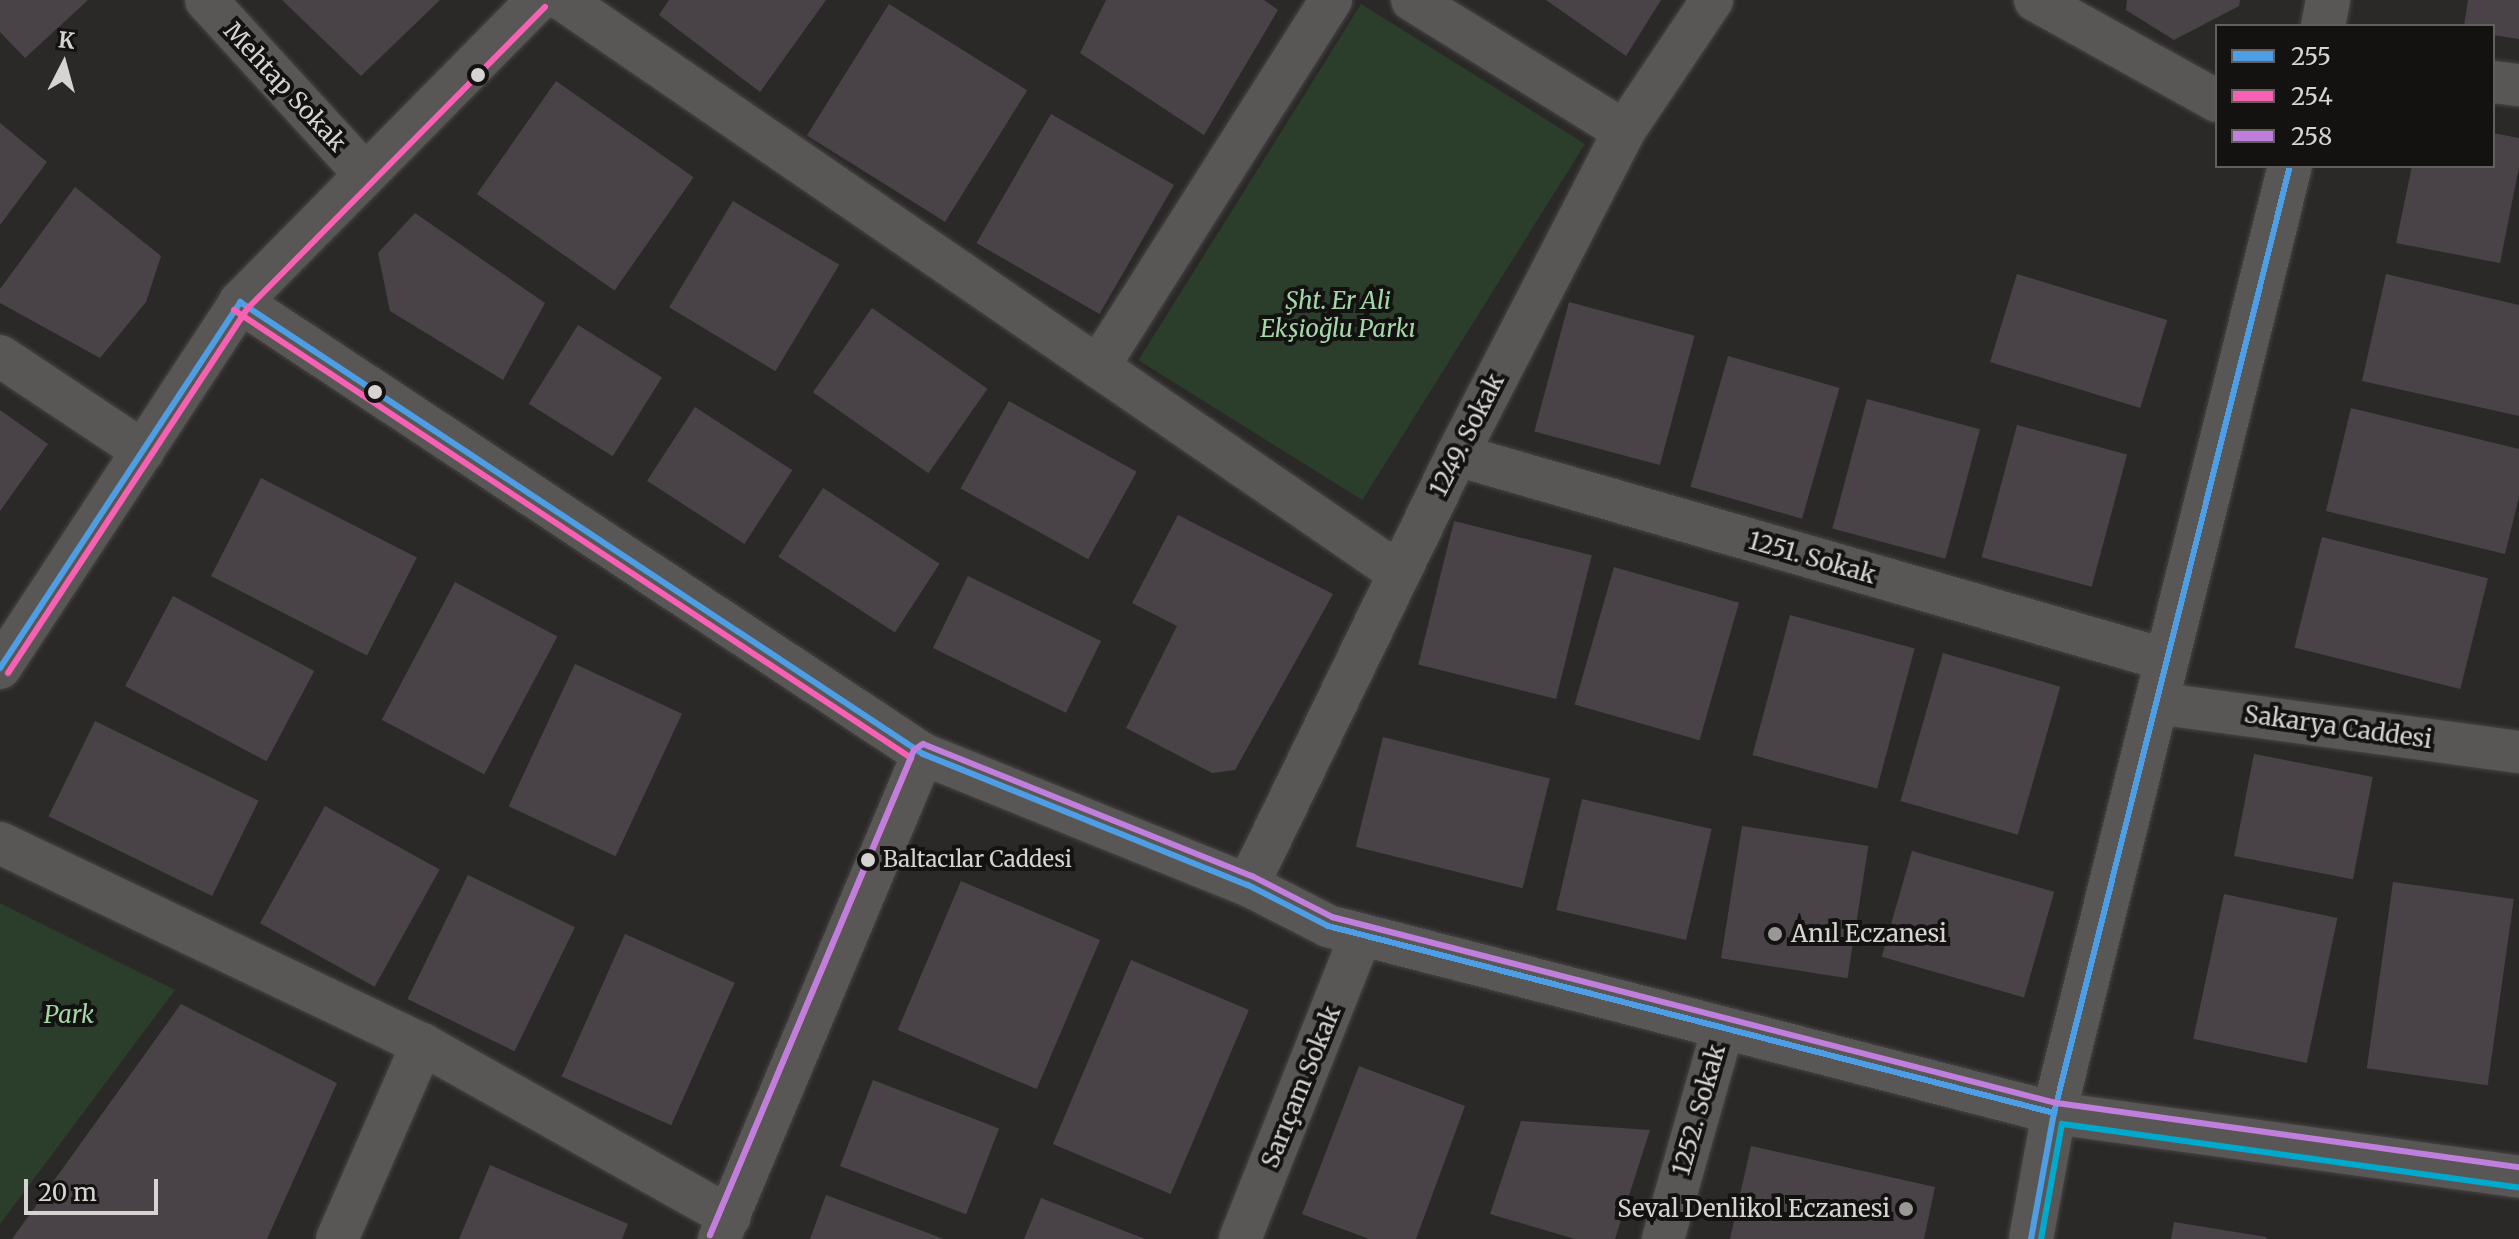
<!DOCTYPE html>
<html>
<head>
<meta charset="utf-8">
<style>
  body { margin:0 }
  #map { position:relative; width:2519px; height:1239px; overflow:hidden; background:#2b2928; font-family:Merriweather,serif }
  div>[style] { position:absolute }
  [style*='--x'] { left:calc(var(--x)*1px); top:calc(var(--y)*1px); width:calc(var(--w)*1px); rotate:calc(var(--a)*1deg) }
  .green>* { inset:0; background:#2b3e2c; transform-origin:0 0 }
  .building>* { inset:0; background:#494347; transform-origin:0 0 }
  .roads { filter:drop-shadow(0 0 2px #464444) drop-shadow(0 0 2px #464444) }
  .street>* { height:42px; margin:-21px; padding:0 21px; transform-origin:21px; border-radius:21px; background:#595756 }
  .secondary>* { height:44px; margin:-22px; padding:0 22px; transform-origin:22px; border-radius:22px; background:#595756 }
  .bus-1>* { height:6px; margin:-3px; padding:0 3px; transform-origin:3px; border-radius:3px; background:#4d9ee5 }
  .bus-2>* { height:6px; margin:-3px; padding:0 3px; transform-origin:3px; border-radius:3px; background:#f860b3 }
  .bus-3>* { height:6px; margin:-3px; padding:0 3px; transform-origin:3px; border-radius:3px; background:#c07fdc }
  .bus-4>* { height:6px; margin:-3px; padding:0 3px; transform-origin:3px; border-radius:3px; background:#00a9ce }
  .dots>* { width:22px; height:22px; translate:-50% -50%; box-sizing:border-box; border:4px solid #141211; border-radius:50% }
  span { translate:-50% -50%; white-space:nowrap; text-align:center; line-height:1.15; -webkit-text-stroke:8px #141211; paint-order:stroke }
  .bus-label { font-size:22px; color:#d6d3d2 }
  .left { translate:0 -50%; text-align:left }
  .street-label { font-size:24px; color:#d6d3d2 }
  .park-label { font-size:24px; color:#a2d8a8; font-style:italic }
  .poi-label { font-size:24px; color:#d6d3d2 }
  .right { translate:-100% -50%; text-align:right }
  .legend { position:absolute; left:2215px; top:24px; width:280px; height:144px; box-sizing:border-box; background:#141211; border:2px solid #625f5e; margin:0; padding:10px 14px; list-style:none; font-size:24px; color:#d6d3d2 }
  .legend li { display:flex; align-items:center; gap:16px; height:40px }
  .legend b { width:40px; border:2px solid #625f5e }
  .north { position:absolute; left:24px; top:24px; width:80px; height:80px; -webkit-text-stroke:6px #141211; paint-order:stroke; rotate:6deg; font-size:22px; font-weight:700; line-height:32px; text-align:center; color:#d6d3d2 }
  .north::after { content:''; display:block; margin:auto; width:28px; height:36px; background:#d6d3d2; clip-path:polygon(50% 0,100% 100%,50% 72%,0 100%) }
  .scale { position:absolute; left:24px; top:1179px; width:134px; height:36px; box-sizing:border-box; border:4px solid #d6d3d2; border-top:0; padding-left:10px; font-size:24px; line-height:28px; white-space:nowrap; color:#d6d3d2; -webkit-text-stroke:6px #141211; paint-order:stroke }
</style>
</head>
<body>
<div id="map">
  <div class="green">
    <div style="left:1361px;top:4px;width:264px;height:420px;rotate:32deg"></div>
    <div style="clip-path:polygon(0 903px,175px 990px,0 1224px)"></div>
  </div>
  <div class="building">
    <div style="clip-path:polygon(0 0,88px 0,25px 58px,0 32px)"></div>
    <div style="clip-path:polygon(282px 0,440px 0,361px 76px)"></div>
    <div style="clip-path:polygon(669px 0,826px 0,760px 92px,659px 15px)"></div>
    <div style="clip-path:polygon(1106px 0,1264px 0,1278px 10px,1204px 135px,1080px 53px)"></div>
    <div style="clip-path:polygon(1546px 0,1661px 0,1626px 56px)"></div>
    <div style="clip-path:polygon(2127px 0,2240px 0,2239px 6px,2174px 40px,2126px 10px)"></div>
    <div style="clip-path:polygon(2468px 0,2519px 0,2519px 39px,2493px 35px,2493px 26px,2464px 26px)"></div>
    <div style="left:889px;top:4px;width:163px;height:155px;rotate:32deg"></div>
    <div style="left:556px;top:81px;width:168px;height:138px;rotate:35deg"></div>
    <div style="left:1051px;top:114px;width:142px;height:149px;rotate:30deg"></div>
    <div style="clip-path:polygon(0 123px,47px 162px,0 225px)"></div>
    <div style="clip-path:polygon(2493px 133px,2519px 138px,2519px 167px,2500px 263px,2396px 243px,2412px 166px,2493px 166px)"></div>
    <div style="clip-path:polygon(75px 187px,161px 256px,146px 302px,100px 358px,0 303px,0 289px)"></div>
    <div style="left:733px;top:201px;width:124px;height:124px;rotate:31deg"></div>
    <div style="clip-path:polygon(415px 213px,545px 303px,503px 380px,390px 311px,378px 253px)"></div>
    <div style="left:2017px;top:274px;width:157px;height:92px;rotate:17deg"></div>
    <div style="clip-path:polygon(2386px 274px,2519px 305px,2519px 416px,2362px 381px)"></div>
    <div style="left:1569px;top:302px;width:130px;height:134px;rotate:15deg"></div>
    <div style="left:872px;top:308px;width:141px;height:103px;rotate:35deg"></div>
    <div style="left:578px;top:325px;width:99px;height:93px;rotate:32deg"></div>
    <div style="left:1728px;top:356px;width:116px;height:136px;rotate:16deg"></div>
    <div style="left:1867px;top:399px;width:117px;height:134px;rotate:15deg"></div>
    <div style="left:1009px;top:401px;width:146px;height:100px;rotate:29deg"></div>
    <div style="left:695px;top:407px;width:116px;height:88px;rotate:33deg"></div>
    <div style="clip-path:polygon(2351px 408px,2519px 449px,2519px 497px,2505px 554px,2326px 511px)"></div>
    <div style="clip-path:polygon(0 410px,48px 444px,0 511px)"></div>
    <div style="left:2017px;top:425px;width:114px;height:137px;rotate:15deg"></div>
    <div style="left:261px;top:478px;width:175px;height:110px;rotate:27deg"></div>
    <div style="left:823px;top:488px;width:139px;height:82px;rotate:33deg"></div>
    <div style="clip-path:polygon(1178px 515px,1333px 594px,1235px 770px,1212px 773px,1126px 728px,1177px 626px,1132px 603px)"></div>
    <div style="left:1454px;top:521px;width:142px;height:148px;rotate:14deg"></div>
    <div style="left:2322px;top:537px;width:171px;height:114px;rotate:14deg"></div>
    <div style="left:1614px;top:567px;width:130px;height:143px;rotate:16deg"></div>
    <div style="left:968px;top:576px;width:148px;height:80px;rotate:26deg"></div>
    <div style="left:455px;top:582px;width:116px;height:156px;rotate:28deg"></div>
    <div style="left:173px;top:596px;width:160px;height:102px;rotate:28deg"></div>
    <div style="left:1790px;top:615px;width:129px;height:145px;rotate:15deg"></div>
    <div style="left:1943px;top:653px;width:122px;height:154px;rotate:16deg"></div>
    <div style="left:575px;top:664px;width:118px;height:157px;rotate:25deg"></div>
    <div style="left:95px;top:721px;width:182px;height:106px;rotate:26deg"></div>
    <div style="left:1383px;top:737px;width:172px;height:113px;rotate:14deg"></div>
    <div style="left:2254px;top:754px;width:121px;height:104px;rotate:11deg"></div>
    <div style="left:1582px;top:799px;width:133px;height:114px;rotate:13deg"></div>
    <div style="left:325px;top:806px;width:131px;height:134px;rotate:29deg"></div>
    <div style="left:1742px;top:826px;width:128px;height:134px;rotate:9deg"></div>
    <div style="left:1912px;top:851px;width:148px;height:110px;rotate:16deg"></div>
    <div style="left:468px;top:875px;width:119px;height:138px;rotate:26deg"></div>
    <div style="left:961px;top:881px;width:151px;height:162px;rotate:23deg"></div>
    <div style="left:2393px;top:882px;width:122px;height:188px;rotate:8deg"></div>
    <div style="left:2224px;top:894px;width:116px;height:148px;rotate:12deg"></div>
    <div style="left:625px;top:934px;width:120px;height:156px;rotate:24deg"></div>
    <div style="left:1131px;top:960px;width:128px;height:200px;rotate:23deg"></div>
    <div style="clip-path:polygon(181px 1004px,337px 1083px,267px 1239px,12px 1239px)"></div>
    <div style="clip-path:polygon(1359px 1066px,1465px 1106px,1416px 1239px,1369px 1239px,1302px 1214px)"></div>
    <div style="left:873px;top:1080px;width:135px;height:92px;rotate:21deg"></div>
    <div style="clip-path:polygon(1521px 1121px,1650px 1130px,1615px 1239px,1575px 1239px,1490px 1214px)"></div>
    <div style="clip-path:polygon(1751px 1146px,1935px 1187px,1924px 1239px,1730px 1239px)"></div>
    <div style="clip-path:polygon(490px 1165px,628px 1224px,622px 1239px,459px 1239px)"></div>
    <div style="clip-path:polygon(826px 1195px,944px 1239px,810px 1239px)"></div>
    <div style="clip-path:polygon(1041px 1198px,1145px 1239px,1024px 1239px)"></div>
    <div style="clip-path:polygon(2174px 1222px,2266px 1237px,2266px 1239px,2171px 1239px)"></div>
  </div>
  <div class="roads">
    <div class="street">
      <div style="--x:206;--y:0;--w:236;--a:47.6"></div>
      <div style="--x:563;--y:0;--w:1014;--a:34.43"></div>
      <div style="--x:1412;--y:0;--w:249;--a:31.7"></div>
      <div style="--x:2035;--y:0;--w:208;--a:29"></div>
      <div style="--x:2493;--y:82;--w:26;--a:7"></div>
      <div style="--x:240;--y:302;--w:819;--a:33.5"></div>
      <div style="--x:923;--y:754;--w:350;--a:22"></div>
      <div style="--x:1248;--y:885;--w:90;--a:27.1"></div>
      <div style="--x:1328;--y:926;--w:750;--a:14.44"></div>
      <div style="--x:2054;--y:1113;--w:469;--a:7.8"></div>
      <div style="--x:0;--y:356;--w:172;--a:33.6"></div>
      <div style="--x:1098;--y:367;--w:435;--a:-57.6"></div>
      <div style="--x:1457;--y:455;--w:739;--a:16.11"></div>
      <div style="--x:0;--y:668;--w:438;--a:-56.7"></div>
      <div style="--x:240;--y:302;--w:424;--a:-45.4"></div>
      <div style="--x:2156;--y:703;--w:366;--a:7.7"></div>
      <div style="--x:0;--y:843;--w:467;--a:25.5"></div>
      <div style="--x:422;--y:1044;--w:353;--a:29.3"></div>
      <div style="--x:1248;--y:885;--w:478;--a:-64.1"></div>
      <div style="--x:1457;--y:455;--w:365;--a:-62.7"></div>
      <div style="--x:1624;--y:131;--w:158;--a:-56.1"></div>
      <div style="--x:337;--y:1239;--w:213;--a:-66.4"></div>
      <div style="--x:719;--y:1239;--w:526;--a:-67.19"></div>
      <div style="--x:1240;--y:1239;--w:327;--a:-68.3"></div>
      <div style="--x:1663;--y:1239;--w:219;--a:-74.1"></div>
    </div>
    <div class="secondary">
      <div style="--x:2323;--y:26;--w:26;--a:-79"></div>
      <div style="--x:2031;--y:1239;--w:128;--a:-79.7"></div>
      <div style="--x:2054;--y:1113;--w:976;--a:-76.01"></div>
    </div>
  </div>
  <div class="bus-1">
    <div style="--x:0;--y:668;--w:438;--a:-56.7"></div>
    <div style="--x:240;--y:302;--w:819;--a:33.5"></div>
    <div style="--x:923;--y:754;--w:350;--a:22"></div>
    <div style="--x:1248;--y:885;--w:90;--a:27.1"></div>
    <div style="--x:1328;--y:926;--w:750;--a:14.44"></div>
    <div style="--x:2031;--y:1239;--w:128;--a:-79.7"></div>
    <div style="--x:2054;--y:1113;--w:976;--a:-76.01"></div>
  </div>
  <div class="bus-2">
    <div style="--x:234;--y:310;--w:812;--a:33.49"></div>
    <div style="--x:911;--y:758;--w:518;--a:112.85"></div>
    <div style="--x:8;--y:673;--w:437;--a:-56.7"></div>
    <div style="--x:248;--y:308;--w:423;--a:-45.4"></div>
  </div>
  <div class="bus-3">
    <div style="--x:710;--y:1235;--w:526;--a:-67.19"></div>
    <div style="--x:914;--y:750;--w:11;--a:-34"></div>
    <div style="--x:923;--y:744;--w:354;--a:21.9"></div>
    <div style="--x:1252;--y:876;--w:90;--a:27.1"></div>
    <div style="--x:1332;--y:917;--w:748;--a:14.41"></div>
    <div style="--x:2056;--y:1103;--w:467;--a:7.9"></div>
  </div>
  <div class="bus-4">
    <div style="--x:2041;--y:1239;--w:117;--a:-79.7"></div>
    <div style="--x:2062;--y:1124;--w:460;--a:7.9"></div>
  </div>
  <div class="dots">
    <div style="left:478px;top:75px;background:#d6d3d2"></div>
    <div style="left:375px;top:392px;background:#d6d3d2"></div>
    <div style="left:868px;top:860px;background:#d6d3d2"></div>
    <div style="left:1775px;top:934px;background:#9a9896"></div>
    <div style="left:1906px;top:1209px;background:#9a9896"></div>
  </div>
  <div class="bus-label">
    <span class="left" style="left:883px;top:860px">Baltacılar Caddesi</span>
  </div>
  <div class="street-label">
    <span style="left:285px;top:87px;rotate:47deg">Mehtap Sokak</span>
    <span style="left:1467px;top:435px;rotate:-63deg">1249. Sokak</span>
    <span style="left:1812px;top:558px;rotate:16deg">1251. Sokak</span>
    <span style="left:2338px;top:727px;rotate:8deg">Sakarya Caddesi</span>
    <span style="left:1301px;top:1087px;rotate:-68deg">Sarıçam Sokak</span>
    <span style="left:1699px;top:1110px;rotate:-74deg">1252. Sokak</span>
  </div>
  <div class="park-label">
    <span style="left:1338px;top:315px">Şht. Er Ali<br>Ekşioğlu Parkı</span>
    <span style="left:69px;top:1015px">Park</span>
  </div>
  <div class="poi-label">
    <span class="left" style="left:1791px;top:934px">Anıl Eczanesi</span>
    <span class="right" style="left:1890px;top:1209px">Seval Denlikol Eczanesi</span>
  </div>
  <ul class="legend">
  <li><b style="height:10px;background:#4d9ee5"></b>255</li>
  <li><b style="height:10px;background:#f860b3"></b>254</li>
  <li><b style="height:10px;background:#c07fdc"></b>258</li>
  </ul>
  <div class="north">K</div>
  <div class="scale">20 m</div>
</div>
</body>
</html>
